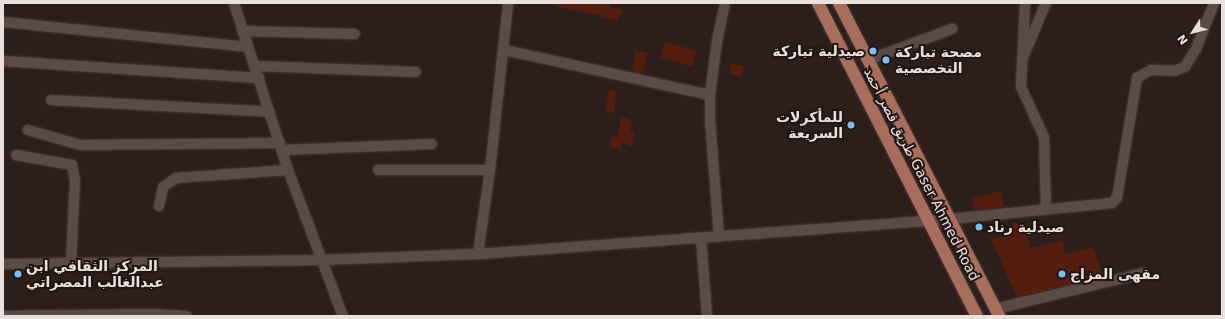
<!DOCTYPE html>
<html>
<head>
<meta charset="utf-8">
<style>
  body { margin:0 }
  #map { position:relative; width:1225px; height:319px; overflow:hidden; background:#2c1f1b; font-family:"DejaVu Sans","Noto Naskh Arabic",sans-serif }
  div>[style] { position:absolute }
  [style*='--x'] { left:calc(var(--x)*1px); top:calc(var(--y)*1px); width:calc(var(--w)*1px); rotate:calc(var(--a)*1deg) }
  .building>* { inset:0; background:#541e0f; transform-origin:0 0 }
  .roads { filter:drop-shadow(0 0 1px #473c3a) drop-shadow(0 0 1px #473c3a) }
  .minor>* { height:10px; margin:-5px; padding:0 5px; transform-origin:5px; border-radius:5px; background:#5a4b46 }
  .major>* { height:12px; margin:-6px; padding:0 6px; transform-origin:6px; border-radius:6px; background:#a96d5c }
  .dots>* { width:11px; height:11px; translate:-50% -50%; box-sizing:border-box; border:2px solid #221612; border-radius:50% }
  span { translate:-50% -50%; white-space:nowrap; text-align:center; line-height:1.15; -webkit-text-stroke:4px #221612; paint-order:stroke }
  .poi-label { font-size:14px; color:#eae1de; font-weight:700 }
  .right { translate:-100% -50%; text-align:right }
  .left { translate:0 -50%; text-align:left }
  .street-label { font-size:14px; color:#eae1de }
  .frame { position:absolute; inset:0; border:4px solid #eae1de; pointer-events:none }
  .north { position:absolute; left:1173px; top:12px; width:40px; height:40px; -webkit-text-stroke:3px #221612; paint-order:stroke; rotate:234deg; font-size:11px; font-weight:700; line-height:16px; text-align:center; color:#eae1de }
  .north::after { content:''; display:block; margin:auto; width:14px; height:18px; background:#eae1de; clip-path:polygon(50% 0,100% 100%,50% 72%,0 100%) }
</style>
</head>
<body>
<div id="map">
  <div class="building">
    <div style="clip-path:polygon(555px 3px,610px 3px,610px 7px,623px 10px,617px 20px,555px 6px)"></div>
    <div style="left:665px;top:42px;width:33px;height:16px;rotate:16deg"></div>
    <div style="clip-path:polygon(635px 50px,648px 53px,642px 74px,633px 72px)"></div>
    <div style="clip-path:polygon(732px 64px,744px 66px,741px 77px,730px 74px)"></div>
    <div style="clip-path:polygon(609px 89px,616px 91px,614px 113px,605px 112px)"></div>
    <div style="clip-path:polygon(621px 117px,632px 120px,630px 132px,635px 133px,632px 146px,622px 143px,620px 149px,609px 147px,612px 136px,618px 137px)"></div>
    <div style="clip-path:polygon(1001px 191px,1004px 207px,975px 210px,972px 198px)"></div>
    <div style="clip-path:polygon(1012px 223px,1023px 223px,1030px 248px,1063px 240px,1065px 254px,1093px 247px,1103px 276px,1017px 297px,991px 239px,1013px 235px)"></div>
  </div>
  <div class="roads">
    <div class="minor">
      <div style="--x:234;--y:3;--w:176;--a:72.1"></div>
      <div style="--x:288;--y:170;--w:156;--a:69.4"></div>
      <div style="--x:1025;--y:3;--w:84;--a:92.7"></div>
      <div style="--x:1021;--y:87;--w:55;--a:65.3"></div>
      <div style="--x:1044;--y:137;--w:71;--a:88.4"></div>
      <div style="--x:3;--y:22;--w:246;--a:5.8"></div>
      <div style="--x:242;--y:31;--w:113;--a:1.5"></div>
      <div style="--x:504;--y:50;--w:211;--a:12.3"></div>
      <div style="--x:868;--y:60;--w:90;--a:-20.3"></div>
      <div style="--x:1022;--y:60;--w:62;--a:-67.2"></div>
      <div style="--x:3;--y:61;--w:257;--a:3.8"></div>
      <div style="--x:255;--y:66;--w:161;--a:2.1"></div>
      <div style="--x:51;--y:100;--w:219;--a:3.1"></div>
      <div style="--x:28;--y:130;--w:54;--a:16.1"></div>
      <div style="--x:80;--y:145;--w:200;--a:-0.6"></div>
      <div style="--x:282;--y:150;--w:150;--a:-2.3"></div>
      <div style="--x:16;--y:155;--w:57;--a:10.1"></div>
      <div style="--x:72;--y:165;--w:15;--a:79"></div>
      <div style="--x:75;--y:180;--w:83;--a:92.8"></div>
      <div style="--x:378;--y:170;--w:112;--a:0"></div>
      <div style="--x:159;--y:206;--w:19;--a:-78"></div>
      <div style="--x:163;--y:187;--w:16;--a:-35"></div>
      <div style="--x:176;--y:178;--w:112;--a:-4.1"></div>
      <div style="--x:719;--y:237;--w:118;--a:-94.4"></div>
      <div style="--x:710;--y:119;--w:24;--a:-90"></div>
      <div style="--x:710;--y:95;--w:54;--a:-82.6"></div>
      <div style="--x:717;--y:41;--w:39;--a:-78"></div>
      <div style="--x:701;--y:238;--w:78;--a:85.6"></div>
      <div style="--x:478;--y:254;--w:85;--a:-81.9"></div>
      <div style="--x:490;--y:170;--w:168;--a:-83.8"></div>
      <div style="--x:3;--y:264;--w:318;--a:-0.7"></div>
      <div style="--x:321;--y:260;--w:157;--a:-2.2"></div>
      <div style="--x:478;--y:254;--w:473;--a:-4.2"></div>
      <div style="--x:950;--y:219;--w:163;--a:-5.6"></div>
      <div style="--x:1112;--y:203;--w:7;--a:-45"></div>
      <div style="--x:1117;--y:198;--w:122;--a:-80.5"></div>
      <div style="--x:1137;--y:78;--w:16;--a:-30"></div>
      <div style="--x:1151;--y:70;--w:23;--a:2"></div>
      <div style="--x:1174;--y:71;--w:12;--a:-20"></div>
      <div style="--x:1185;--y:67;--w:21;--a:-59"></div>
      <div style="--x:1196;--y:49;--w:49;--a:-68.6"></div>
      <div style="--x:995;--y:309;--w:153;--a:-13.6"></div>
      <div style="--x:3;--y:316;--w:152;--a:-0.8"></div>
      <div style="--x:155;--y:314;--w:32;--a:4"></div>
    </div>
    <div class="major">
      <div style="--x:818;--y:3;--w:351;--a:63.1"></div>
      <div style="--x:839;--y:3;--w:352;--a:62.9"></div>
    </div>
  </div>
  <div class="dots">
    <div style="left:873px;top:51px;background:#7cbef9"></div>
    <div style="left:886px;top:60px;background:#7cbef9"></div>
    <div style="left:851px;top:125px;background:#7cbef9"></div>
    <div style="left:979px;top:227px;background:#7cbef9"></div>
    <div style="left:18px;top:274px;background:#7cbef9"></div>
    <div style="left:1062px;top:274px;background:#7cbef9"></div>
  </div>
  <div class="poi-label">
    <span class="right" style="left:865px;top:51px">صيدلية تباركة</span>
    <span class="left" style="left:895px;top:60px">مصحة تباركة<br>التخصصية</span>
    <span class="right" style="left:843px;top:125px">للمأكرلات<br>السريعة</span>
    <span class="left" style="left:987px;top:227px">صيدلية رناد</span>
    <span class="left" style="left:26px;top:274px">المركز الثقافي ابن<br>عبدالغالب المصراتي</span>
    <span class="left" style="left:1070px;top:274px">مقهى المزاج</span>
  </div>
  <div class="street-label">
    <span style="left:922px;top:174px;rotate:63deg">طريق قصر أحمد Gaser Ahmed Road</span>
  </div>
  <div class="frame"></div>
  <div class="north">N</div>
</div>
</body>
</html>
